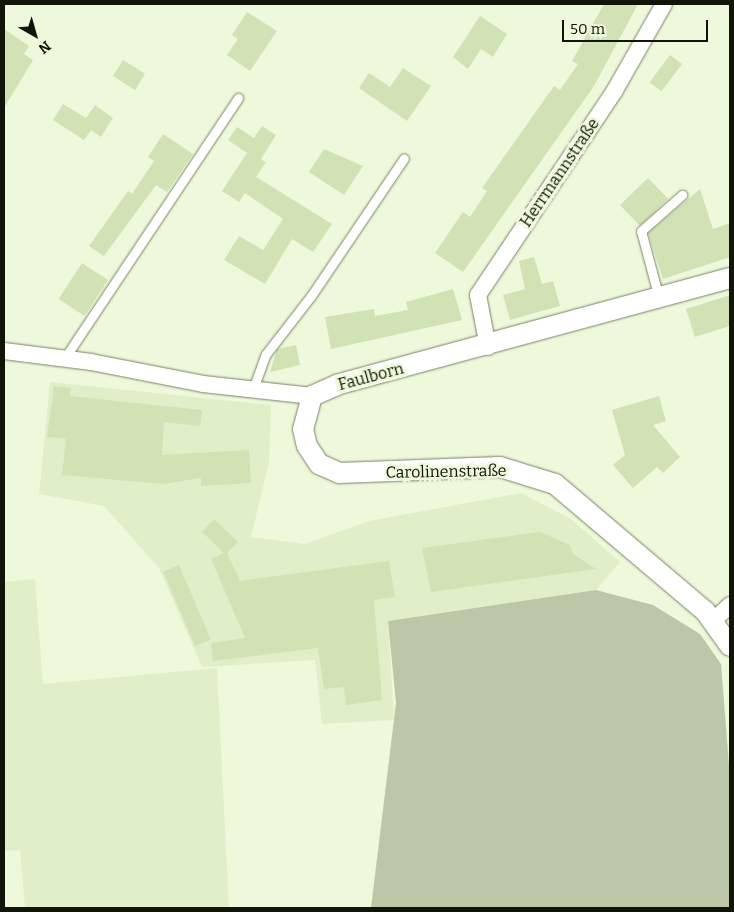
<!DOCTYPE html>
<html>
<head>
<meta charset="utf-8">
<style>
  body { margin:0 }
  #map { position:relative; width:734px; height:912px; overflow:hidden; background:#edf9da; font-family:Bitter,serif }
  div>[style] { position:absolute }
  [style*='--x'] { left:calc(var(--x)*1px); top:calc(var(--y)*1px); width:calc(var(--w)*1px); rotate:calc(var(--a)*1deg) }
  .built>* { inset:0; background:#e1efc8 }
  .green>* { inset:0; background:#bbc7a7 }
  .building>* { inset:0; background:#d1e2b4; transform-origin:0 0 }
  .roads { filter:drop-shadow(0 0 1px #788366) drop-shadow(0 0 1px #788366) }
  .service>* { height:9px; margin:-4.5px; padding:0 4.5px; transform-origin:4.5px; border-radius:4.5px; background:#fff }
  .minor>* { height:16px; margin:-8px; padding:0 8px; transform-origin:8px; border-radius:8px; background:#fff }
  .tertiary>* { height:20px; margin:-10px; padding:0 10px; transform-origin:10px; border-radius:10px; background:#fff }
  span { translate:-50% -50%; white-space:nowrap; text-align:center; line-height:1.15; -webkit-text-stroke:5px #edf9da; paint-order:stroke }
  .street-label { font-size:16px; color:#101409 }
  .frame { position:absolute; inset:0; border:5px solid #101409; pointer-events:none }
  .north { position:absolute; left:10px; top:10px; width:50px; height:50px; -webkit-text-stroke:4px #edf9da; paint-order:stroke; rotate:142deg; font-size:14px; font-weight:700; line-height:20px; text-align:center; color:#101409 }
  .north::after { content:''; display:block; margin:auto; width:18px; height:22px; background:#101409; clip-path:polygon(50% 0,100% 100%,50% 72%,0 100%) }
  .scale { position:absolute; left:562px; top:20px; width:146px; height:22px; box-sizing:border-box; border:2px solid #101409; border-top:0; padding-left:6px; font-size:15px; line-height:18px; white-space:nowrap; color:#101409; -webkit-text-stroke:4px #edf9da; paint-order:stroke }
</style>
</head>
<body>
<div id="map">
  <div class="built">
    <div style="clip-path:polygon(50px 382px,271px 405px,269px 462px,251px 537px,305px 544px,369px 521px,521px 493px,571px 519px,620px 562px,596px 590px,388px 621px,394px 720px,322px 724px,315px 660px,202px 667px,159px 568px,104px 506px,39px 494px)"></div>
    <div style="clip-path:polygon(35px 579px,43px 684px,217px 668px,229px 908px,25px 908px,20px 850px,4px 851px,4px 582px)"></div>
  </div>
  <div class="green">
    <div style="clip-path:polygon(596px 590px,653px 605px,700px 634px,721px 664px,730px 778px,730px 908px,371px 908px,396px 703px,388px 621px)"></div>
  </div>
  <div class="building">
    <div style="clip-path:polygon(604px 4px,638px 4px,594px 86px,463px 272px,435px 253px,463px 212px,470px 217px,487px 191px,482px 188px,554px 86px,560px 90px,578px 64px,572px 61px)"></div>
    <div style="clip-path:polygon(247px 12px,277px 31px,250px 71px,227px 55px,238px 39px,232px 35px)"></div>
    <div style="clip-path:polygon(480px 16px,507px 34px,493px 57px,481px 49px,468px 69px,453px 57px)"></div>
    <div style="clip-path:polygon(4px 29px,29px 46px,24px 54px,33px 60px,4px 108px)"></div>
    <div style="left:670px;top:55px;width:15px;height:34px;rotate:37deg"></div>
    <div style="left:123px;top:60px;width:26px;height:19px;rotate:32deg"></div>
    <div style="clip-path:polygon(403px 68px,431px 86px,407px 121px,359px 88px,369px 73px,390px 87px)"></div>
    <div style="clip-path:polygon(63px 104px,86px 118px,95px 105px,113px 118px,101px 137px,91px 130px,84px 140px,53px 120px)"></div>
    <div style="clip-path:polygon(262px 126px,276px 135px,261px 159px,266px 162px,256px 177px,332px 224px,313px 252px,292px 239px,265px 284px,224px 260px,239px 236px,263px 250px,283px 219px,245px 193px,239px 202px,222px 191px,247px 153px,228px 140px,237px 127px,254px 138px)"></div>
    <div style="clip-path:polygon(163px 134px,193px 154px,167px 192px,156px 185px,104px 256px,89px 246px,128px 191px,132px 194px,154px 161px,148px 157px)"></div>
    <div style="clip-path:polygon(324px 149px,363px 166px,344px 195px,309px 172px)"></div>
    <div style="left:648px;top:178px;width:29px;height:39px;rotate:46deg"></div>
    <div style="clip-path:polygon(700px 189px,713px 229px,730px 223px,730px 257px,663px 279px,648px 233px)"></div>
    <div style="clip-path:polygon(534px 257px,542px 284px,553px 281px,560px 306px,510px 320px,503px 295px,525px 289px,519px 261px)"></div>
    <div style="left:82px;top:263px;width:31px;height:43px;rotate:33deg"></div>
    <div style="clip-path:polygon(453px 289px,462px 320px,331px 349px,325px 317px,374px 309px,375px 316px,408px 310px,406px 302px)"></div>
    <div style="clip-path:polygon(730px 295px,730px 326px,695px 337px,686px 309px)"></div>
    <div style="clip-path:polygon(296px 345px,300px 365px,270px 372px,277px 349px)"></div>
    <div style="clip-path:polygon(54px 386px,71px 388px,70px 396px,202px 410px,200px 426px,164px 422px,162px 455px,249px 450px,251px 483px,201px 486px,201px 478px,163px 484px,62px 475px,66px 439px,47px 437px)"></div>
    <div style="clip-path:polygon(659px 396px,666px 421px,653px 425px,680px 457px,663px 473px,657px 467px,633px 488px,613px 465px,625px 455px,612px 410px)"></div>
    <div style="clip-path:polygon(214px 519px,238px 542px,227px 553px,240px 581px,389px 561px,395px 597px,374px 600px,382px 700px,346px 705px,344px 687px,324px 689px,318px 648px,213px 661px,211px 643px,245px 638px,211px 559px,224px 553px,202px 532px)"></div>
    <div style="clip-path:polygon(540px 532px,570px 545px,573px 554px,596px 569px,431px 592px,422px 548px)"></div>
    <div style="left:179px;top:565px;width:81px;height:17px;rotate:67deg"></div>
  </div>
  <div class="roads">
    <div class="service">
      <div style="--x:659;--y:298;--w:69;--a:-105"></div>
      <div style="--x:641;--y:231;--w:55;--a:-41.3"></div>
      <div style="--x:64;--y:359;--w:314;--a:-56.3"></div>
      <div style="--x:253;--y:389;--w:37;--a:-70"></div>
      <div style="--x:266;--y:354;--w:73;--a:-52.2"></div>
      <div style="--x:311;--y:296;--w:166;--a:-56"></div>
    </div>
    <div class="minor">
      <div style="--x:488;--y:347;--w:53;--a:-100.9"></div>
      <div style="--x:478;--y:295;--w:247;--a:-56.2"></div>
      <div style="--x:615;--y:90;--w:99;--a:-60.3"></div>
      <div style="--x:4;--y:351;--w:88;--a:7.2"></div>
      <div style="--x:91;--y:362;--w:114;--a:11.1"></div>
      <div style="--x:203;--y:384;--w:110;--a:6.3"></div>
      <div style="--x:714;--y:620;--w:22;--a:-43"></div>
    </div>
    <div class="tertiary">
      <div style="--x:730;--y:278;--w:407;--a:164.8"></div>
      <div style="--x:337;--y:385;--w:27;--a:156"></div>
      <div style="--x:312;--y:396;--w:34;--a:105"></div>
      <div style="--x:303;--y:429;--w:17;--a:77"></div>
      <div style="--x:307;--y:446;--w:22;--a:56"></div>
      <div style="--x:319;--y:464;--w:22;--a:24"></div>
      <div style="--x:339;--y:473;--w:161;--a:-2.1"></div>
      <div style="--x:500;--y:467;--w:58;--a:17.2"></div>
      <div style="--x:555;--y:484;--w:197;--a:40.3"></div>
      <div style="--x:705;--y:611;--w:43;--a:54.5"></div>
    </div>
  </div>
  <div class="street-label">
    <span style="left:560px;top:173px;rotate:-56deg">Herrmannstraße</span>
    <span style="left:371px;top:377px;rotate:-15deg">Faulborn</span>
    <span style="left:446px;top:472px;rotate:-1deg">Carolinenstraße</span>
  </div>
  <div class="frame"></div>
  <div class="north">N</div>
  <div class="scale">50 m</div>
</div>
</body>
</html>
